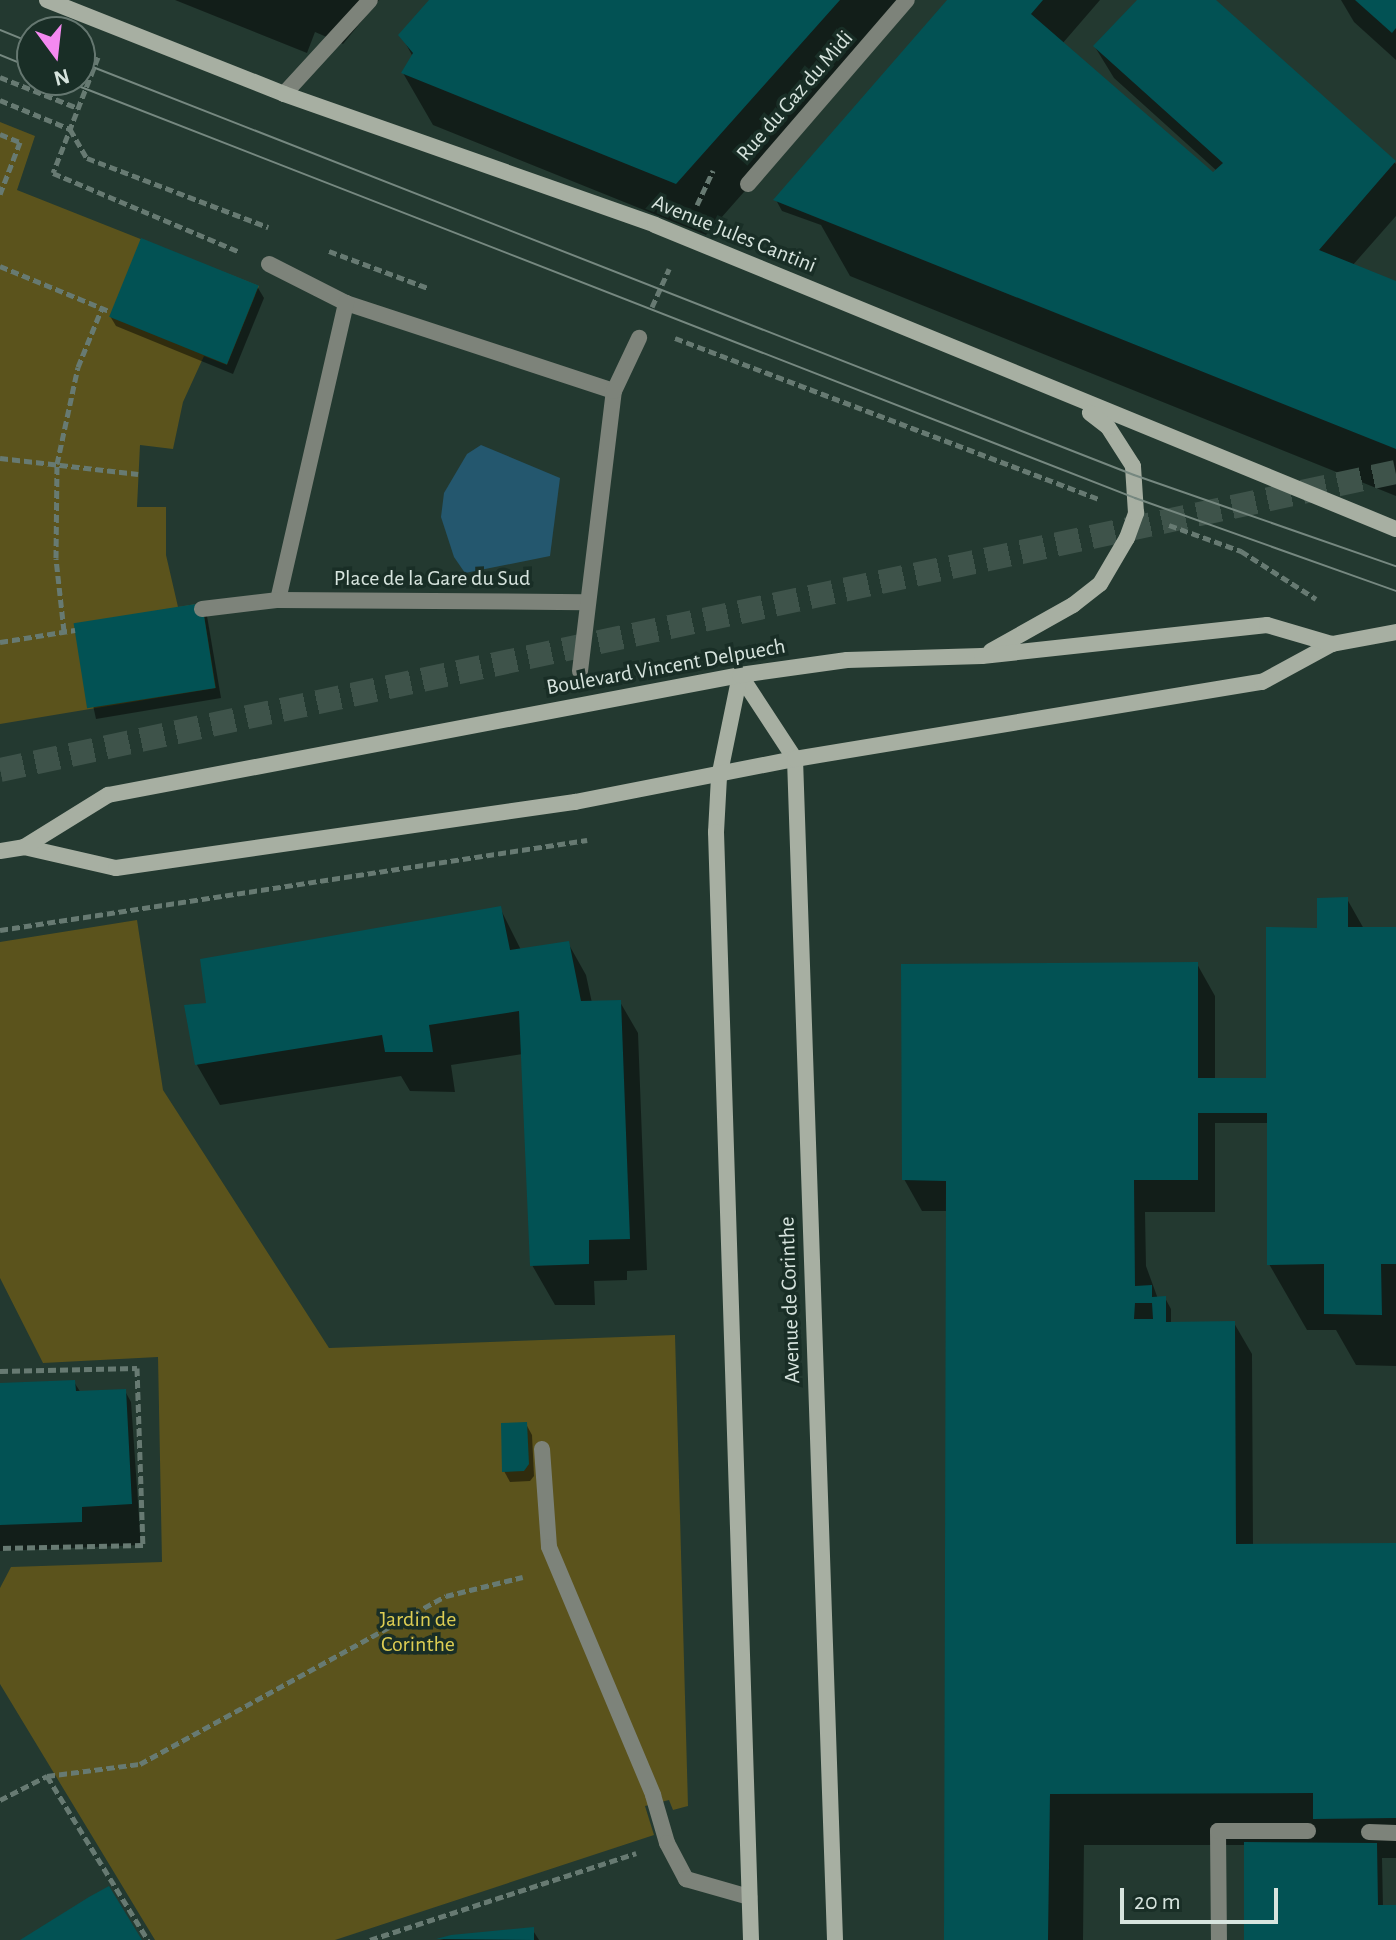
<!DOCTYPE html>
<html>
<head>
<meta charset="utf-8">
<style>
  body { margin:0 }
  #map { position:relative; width:1396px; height:1940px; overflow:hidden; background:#233930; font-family:"Alegreya Sans",sans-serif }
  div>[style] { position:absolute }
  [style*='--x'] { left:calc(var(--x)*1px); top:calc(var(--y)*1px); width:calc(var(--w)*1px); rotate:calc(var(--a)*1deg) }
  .green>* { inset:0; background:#5b531c }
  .water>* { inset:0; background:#24576e }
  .shadow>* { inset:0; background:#0007 }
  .building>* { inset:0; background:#025254; transform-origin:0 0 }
  .highway-tunnel>* { height:24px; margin-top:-12px; transform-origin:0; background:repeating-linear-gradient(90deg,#3e534a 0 24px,transparent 0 36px) }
  .path>* { height:5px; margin-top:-2.5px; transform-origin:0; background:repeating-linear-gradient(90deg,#677a72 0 8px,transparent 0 12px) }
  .lane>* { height:16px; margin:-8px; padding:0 8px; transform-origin:8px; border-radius:8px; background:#7d837a }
  .street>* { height:16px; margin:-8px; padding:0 8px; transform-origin:8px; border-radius:8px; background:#7d837a }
  .secondary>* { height:16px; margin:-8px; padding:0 8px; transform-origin:8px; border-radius:8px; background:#a7afa2 }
  .tram>* { height:2px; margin:-1px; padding:0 1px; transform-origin:1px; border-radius:1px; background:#768880 }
  span { translate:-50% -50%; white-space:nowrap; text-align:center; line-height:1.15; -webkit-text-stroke:7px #192e26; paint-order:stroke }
  .street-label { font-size:22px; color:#d7e4de }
  .park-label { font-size:22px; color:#ddcd53 }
  .north { position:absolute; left:16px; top:16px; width:80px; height:80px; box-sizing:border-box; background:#192e26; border:2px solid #657770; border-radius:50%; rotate:165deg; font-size:22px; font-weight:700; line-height:32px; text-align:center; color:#d7e4de }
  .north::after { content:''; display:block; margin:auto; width:28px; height:36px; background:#f489f0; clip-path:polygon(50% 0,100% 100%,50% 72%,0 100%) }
  .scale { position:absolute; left:1120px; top:1888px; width:158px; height:36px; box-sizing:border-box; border:4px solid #d7e4de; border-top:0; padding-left:10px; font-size:24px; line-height:28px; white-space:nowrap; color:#d7e4de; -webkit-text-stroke:6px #192e26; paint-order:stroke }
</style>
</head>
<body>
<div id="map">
  <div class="green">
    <div style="clip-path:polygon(0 122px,35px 136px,17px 190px,259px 286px,227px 365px,204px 356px,183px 402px,173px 449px,140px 445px,137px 507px,166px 507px,166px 555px,178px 607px,202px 603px,216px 688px,0 724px)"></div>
    <div style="clip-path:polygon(137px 920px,163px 1090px,329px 1348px,675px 1335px,688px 1806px,673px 1810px,669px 1800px,645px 1806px,654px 1835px,335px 1940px,155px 1940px,0 1684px,0 1588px,11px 1567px,162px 1562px,158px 1357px,43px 1363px,0 1278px,0 942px)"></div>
  </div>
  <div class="water">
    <div style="clip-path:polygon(481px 445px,560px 478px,550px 556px,465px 573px,454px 557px,441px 517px,444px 493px,467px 454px)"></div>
  </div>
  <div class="shadow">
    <div style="clip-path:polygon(175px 0,379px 0,343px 44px,315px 32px,307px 53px)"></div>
    <div style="clip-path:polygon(432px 0,913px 0,706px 235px,433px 125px,403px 73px,413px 57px,401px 35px)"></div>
    <div style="clip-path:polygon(950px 0,1100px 0,1062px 44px,1213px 175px,1217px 171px,1114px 78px,1095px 47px,1139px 0,1213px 0,1396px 164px,1396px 216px,1352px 266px,1396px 284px,1396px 496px,850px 276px,821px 225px,782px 211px,776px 200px)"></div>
    <div style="clip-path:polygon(1341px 0,1396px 0,1396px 60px,1354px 22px)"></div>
    <div style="clip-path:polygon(258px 288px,264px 298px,233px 374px,116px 326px,110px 316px)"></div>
    <div style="clip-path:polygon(207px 616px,221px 698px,96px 719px,76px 627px)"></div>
    <div style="clip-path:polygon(1347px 899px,1364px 929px,1396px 928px,1396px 1366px,1356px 1365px,1336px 1330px,1307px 1330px,1269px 1264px,1269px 1123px,1215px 1123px,1215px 1212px,1145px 1212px,1146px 1266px,1158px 1299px,1165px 1298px,1171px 1309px,1171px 1324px,1234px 1323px,1252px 1354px,1253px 1546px,1396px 1545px,1396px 1858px,1382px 1858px,1383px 1907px,1396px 1907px,1396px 1940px,1246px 1940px,1246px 1845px,1084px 1845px,1083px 1940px,946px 1940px,948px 1211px,922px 1211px,904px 1179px,1197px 964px,1215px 996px,1215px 1080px,1269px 1087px,1319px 929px)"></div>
    <div style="clip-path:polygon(500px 908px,521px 950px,568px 943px,586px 975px,592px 1003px,620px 1002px,638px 1033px,647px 1270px,627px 1271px,627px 1280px,594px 1281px,595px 1305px,555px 1305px,532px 1265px,523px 1054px,451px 1065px,455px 1092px,410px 1091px,401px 1076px,220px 1105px,197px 1065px,209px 1005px)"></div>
    <div style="clip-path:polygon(74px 1382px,81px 1393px,125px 1391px,131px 1402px,141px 1545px,0 1551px,0 1385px)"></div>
    <div style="clip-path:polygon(526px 1424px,532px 1435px,534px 1476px,530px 1481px,510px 1482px,504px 1471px)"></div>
    <div style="clip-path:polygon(532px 1929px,539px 1940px,440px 1940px,451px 1937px)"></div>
  </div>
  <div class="building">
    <div style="clip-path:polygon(429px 0,840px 0,676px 184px,401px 73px,413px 53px,398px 35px)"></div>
    <div style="clip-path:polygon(947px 0,1043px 0,1031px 14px,1213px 172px,1223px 163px,1093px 46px,1137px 0,1216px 0,1396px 161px,1319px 250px,1396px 281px,1396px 449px,773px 200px)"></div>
    <div style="clip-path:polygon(1355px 0,1396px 0,1396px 28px,1392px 33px)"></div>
    <div style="left:141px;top:238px;width:127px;height:85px;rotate:22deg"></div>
    <div style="left:202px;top:603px;width:86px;height:130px;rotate:81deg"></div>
    <div style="clip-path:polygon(evenodd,1348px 897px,1348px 927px,1396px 927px,1396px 1264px,1381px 1264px,1382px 1315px,1324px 1314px,1324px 1264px,1267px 1265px,1267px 1113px,1198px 1113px,1198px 1180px,1134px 1180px,1135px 1286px,1152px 1285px,1152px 1297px,1166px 1296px,1166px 1322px,1235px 1321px,1236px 1544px,1396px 1543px,1396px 1818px,1313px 1819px,1313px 1793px,1050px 1794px,1048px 1940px,944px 1940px,946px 1181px,902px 1180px,901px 964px,1198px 962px,1198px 1078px,1266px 1078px,1266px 927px,1317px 928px,1317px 898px,1348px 897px,1135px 1303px,1152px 1303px,1153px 1319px,1134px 1319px,1135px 1303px)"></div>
    <div style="clip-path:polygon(501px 906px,510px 950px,569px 941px,581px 1001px,621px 1000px,630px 1239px,589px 1240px,589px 1264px,530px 1266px,519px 1011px,429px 1025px,433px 1052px,385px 1052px,382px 1035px,195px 1065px,184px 1005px,206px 1003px,200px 959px)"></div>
    <div style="clip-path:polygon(75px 1380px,76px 1391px,126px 1389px,132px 1504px,82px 1507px,82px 1522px,0 1525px,0 1383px)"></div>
    <div style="clip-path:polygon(527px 1422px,529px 1464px,524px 1471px,502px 1472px,501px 1423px)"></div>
    <div style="clip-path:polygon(1244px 1842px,1377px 1843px,1378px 1905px,1396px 1905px,1396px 1940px,1244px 1940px)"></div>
    <div style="clip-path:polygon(109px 1886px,142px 1940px,20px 1940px,89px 1897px)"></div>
    <div style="clip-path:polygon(534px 1927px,534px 1940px,436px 1939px,451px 1935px)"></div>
  </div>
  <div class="highway-tunnel">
    <div style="--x:0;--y:770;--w:1427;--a:-12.05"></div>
  </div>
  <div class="path">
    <div style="--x:98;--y:57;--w:124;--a:111.2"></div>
    <div style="--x:53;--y:173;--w:201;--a:22.9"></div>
    <div style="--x:0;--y:77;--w:84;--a:21.7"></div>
    <div style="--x:0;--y:100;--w:76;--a:22.5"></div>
    <div style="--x:70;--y:129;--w:34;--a:60"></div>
    <div style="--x:87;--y:158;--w:194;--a:20.9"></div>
    <div style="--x:0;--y:134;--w:22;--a:22"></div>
    <div style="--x:20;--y:142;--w:56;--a:111"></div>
    <div style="--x:697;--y:205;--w:38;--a:-65"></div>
    <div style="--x:329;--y:251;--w:106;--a:20.5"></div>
    <div style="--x:0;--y:266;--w:118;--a:22.4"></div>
    <div style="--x:652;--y:307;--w:42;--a:-65.9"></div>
    <div style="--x:675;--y:338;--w:454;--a:20.8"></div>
    <div style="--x:0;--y:458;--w:139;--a:6.6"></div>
    <div style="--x:1169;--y:525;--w:77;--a:19.9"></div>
    <div style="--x:1241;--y:551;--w:89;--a:32.6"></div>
    <div style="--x:64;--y:631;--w:73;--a:-96.3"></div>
    <div style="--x:56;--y:558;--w:94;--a:-89.4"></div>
    <div style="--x:57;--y:464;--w:99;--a:-77.8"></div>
    <div style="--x:78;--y:367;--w:64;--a:-67.9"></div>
    <div style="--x:0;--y:642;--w:76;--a:-9.1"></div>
    <div style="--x:0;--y:930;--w:594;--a:-8.72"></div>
    <div style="--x:0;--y:1371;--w:137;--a:-1.3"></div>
    <div style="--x:137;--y:1368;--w:177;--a:88.1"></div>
    <div style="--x:143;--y:1545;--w:143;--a:178.8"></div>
    <div style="--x:47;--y:1776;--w:94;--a:-7.4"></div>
    <div style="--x:140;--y:1764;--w:349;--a:-28.8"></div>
    <div style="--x:446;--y:1596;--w:79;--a:-13.9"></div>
    <div style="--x:0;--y:1800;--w:53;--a:-27.1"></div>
    <div style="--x:47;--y:1776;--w:193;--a:58.4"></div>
    <div style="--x:370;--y:1940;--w:280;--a:-18.1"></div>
  </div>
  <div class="lane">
    <div style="--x:542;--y:1449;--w:98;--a:85.9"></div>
    <div style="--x:549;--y:1547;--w:269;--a:67.2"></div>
    <div style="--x:653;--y:1795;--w:50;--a:73.7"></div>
    <div style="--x:667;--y:1843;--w:41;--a:62.2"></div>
    <div style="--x:686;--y:1879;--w:66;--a:15.9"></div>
    <div style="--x:1218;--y:1831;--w:109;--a:89.5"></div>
  </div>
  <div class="street">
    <div style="--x:284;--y:94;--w:127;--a:-47.5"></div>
    <div style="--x:748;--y:184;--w:243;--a:-49.2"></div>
    <div style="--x:269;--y:264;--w:86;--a:26.9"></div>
    <div style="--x:346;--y:303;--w:282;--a:18.2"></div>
    <div style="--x:278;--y:600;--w:305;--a:-77.1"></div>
    <div style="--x:202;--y:609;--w:77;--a:-6.8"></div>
    <div style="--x:278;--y:600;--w:307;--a:0.4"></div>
    <div style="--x:580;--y:671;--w:282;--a:-83.1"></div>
    <div style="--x:614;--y:391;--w:59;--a:-64.7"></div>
    <div style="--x:1218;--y:1831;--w:90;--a:0"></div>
    <div style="--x:1369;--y:1832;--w:27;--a:2"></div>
  </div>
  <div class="secondary">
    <div style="--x:47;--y:0;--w:255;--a:21.6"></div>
    <div style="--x:284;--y:94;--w:393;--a:19.4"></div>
    <div style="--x:655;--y:225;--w:801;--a:22.31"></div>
    <div style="--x:991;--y:651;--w:94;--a:-29.3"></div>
    <div style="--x:1073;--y:605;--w:34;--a:-38"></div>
    <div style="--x:1100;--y:584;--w:53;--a:-59.6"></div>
    <div style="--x:1127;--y:538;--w:27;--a:-70"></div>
    <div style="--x:1136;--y:513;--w:47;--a:-93.7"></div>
    <div style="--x:1133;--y:466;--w:46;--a:-122.7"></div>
    <div style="--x:1108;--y:427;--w:23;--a:-142"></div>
    <div style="--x:740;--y:675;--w:100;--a:56.8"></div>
    <div style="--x:795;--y:759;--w:1182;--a:88.06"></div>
    <div style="--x:740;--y:675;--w:104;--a:101.6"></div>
    <div style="--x:719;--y:777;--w:55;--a:93.1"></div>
    <div style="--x:716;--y:832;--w:1109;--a:88.19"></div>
    <div style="--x:24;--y:847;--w:94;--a:12.9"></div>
    <div style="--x:116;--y:868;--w:464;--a:-8.2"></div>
    <div style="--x:575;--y:802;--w:224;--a:-11.1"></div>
    <div style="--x:795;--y:759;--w:473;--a:-9.4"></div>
    <div style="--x:1262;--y:682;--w:80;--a:-28.5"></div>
    <div style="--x:1332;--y:644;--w:65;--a:-10.6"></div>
    <div style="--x:0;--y:851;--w:24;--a:-9"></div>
    <div style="--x:24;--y:847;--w:99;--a:-31.8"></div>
    <div style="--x:108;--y:795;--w:643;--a:-10.75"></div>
    <div style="--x:740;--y:675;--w:108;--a:-8"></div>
    <div style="--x:847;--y:660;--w:135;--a:-1.7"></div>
    <div style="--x:982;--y:656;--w:287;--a:-6.2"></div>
    <div style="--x:1267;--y:625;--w:68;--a:16.3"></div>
  </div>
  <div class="tram">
    <div style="--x:0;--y:30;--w:35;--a:22"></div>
    <div style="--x:0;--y:55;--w:35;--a:22"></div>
    <div style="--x:80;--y:62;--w:1132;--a:21.4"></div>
    <div style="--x:1134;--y:475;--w:277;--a:19.2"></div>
    <div style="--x:63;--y:80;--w:1151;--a:21.3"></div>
    <div style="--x:1135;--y:498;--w:277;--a:19.6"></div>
  </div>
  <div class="street-label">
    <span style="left:795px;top:96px;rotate:-49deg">Rue du Gaz du Midi</span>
    <span style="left:734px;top:234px;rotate:22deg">Avenue Jules Cantini</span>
    <span style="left:432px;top:579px">Place de la Gare du Sud</span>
    <span style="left:666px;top:667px;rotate:-10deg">Boulevard Vincent Delpuech</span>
    <span style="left:790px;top:1300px;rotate:-92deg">Avenue de Corinthe</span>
  </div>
  <div class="park-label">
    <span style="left:418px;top:1632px">Jardin de<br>Corinthe</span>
  </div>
  <div class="north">N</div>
  <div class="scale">20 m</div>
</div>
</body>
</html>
